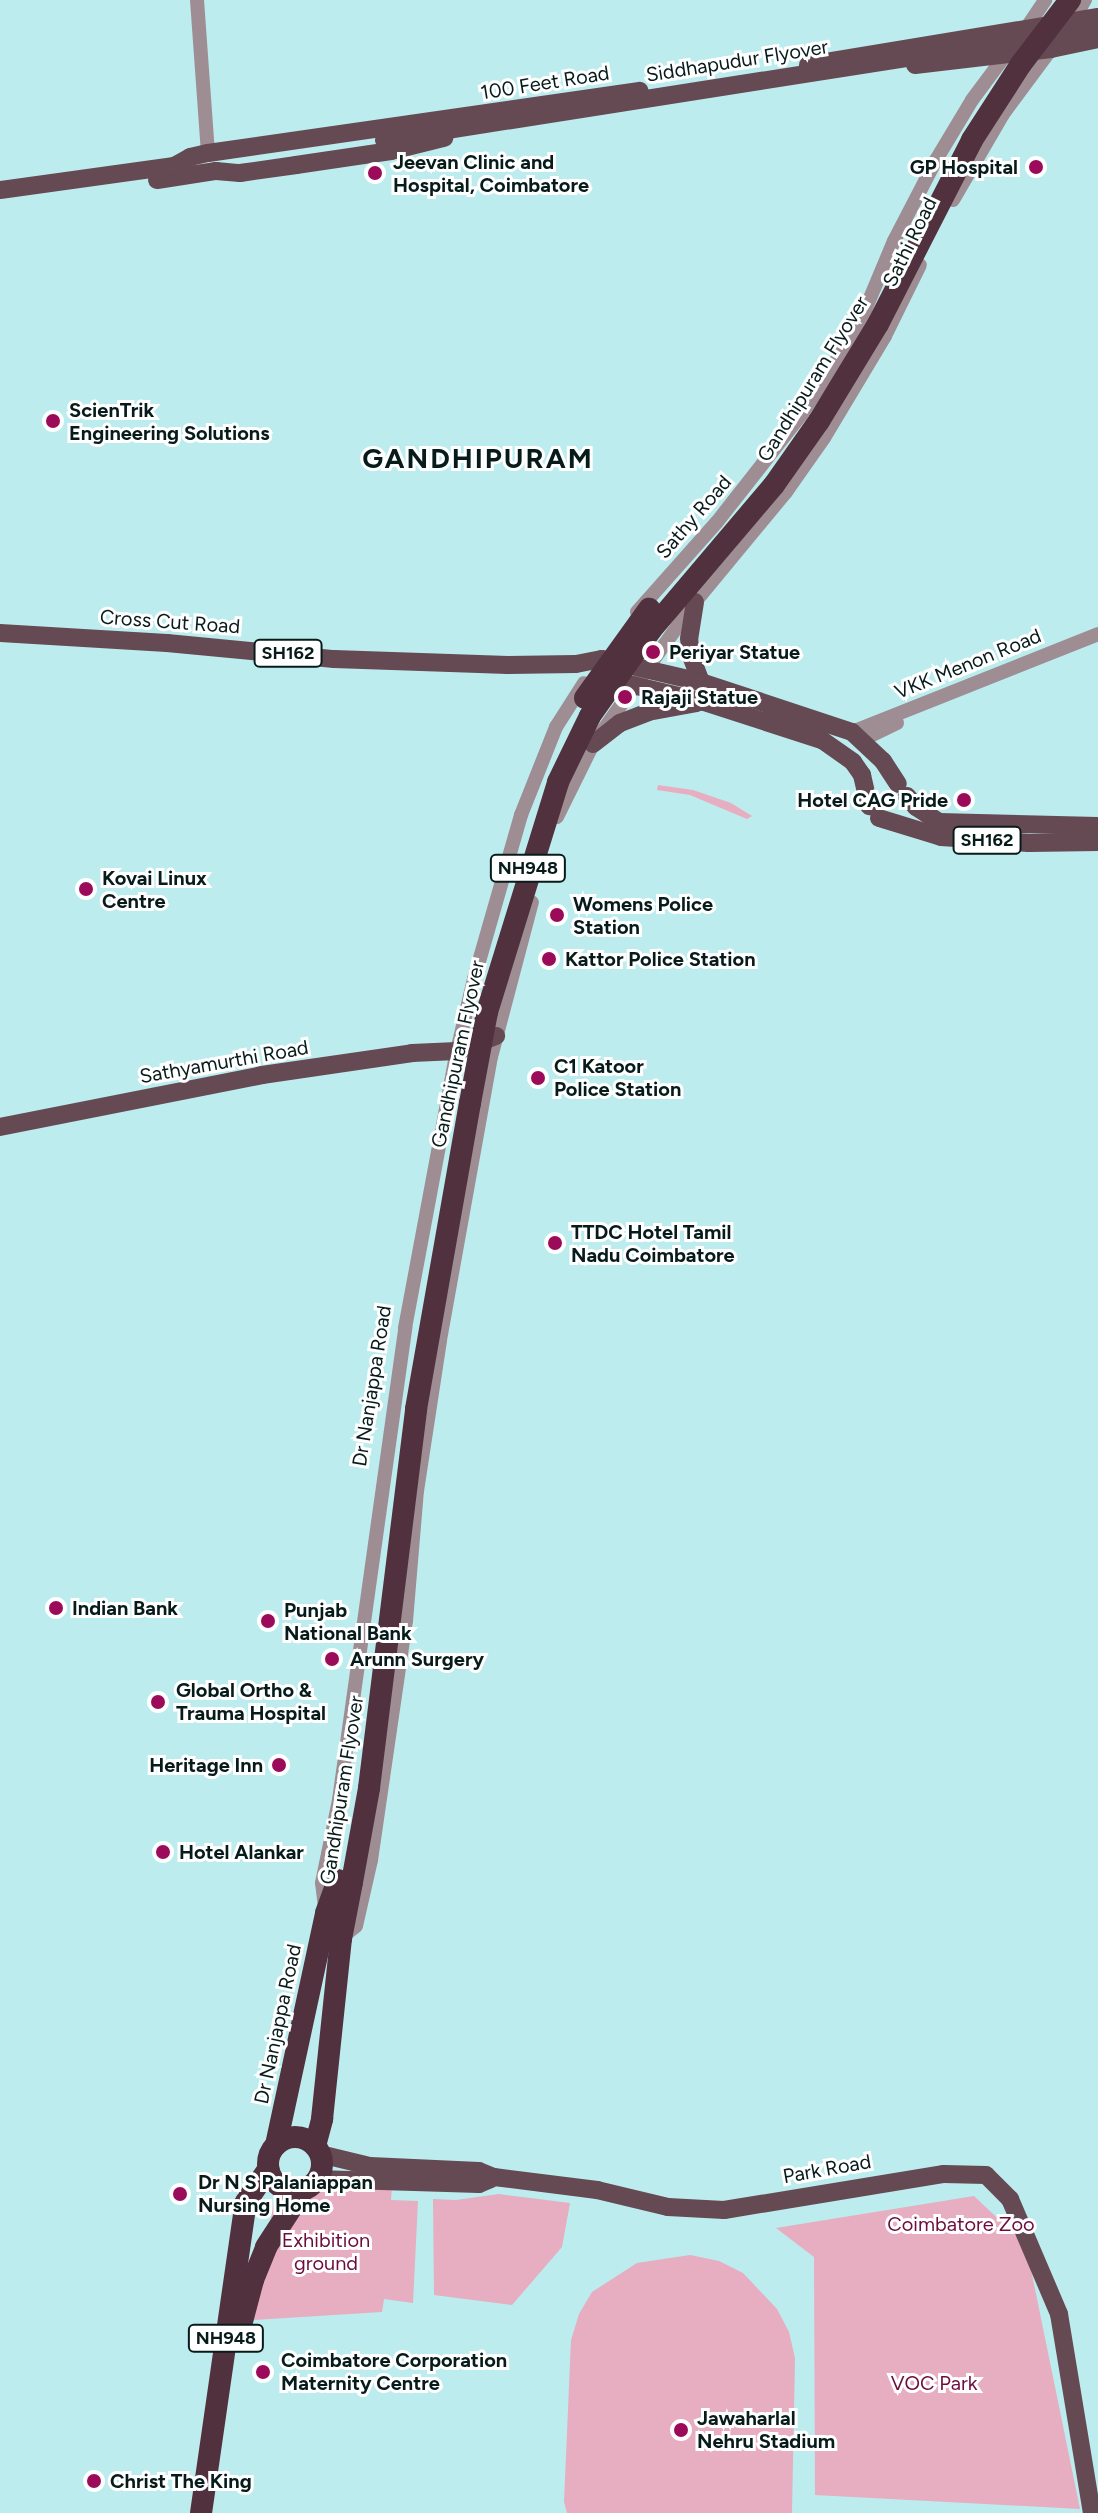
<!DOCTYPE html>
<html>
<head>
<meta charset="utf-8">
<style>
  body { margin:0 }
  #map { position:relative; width:1098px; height:2513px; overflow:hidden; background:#bcecee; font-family:Figtree,sans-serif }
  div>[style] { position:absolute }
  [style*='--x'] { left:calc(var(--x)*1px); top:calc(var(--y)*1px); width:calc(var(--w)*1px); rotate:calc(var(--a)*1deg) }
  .green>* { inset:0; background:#e7adc1 }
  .minor>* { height:14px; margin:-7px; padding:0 7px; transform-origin:7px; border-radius:7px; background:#9e8d93 }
  .major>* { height:18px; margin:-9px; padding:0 9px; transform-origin:9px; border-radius:9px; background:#654953 }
  .highway>* { height:22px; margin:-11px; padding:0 11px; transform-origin:11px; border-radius:11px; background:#51313d }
  .highway>.ring { margin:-11px; padding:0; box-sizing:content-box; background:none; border:22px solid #51313d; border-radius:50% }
  .major-bridge>* { height:18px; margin:-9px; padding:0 9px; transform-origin:9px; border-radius:9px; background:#654953 }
  .highway-bridge>* { height:22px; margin:-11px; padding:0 11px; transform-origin:11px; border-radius:11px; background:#51313d }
  .dots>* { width:22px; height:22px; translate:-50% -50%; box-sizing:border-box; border:4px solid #fff; border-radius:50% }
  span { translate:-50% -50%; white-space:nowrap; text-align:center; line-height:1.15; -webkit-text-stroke:6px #fff; paint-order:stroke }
  .shield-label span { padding:2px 6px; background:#fff; border:2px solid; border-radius:6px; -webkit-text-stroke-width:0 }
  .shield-label { font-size:18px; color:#081b1b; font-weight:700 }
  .street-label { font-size:20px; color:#081b1b }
  .poi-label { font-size:20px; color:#081b1b; font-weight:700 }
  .left { translate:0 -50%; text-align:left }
  .right { translate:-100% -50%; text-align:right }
  .park-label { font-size:20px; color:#6d0d3e }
  .district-label { font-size:28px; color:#081b1b; font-weight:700; letter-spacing:2px }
</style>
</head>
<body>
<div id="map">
  <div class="green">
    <div style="clip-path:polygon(658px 785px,693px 790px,731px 803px,752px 816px,747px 819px,690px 795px,657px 790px)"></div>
    <div style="clip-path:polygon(296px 2184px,392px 2186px,391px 2200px,418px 2201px,413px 2303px,384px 2299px,382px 2312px,254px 2320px,276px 2189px)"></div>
    <div style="clip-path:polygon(499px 2194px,570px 2203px,562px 2247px,512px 2305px,434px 2295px,433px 2199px,456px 2200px)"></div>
    <div style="clip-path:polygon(974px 2196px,1026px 2245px,1080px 2509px,815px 2495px,814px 2257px,776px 2228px)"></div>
    <div style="clip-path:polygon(690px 2255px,719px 2261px,743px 2273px,777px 2309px,789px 2332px,795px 2358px,792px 2513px,567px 2513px,564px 2502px,571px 2340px,579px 2314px,592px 2292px,637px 2263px)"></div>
  </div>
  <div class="minor">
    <div style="--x:197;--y:0;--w:153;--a:85.9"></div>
    <div style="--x:1071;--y:24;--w:28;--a:-60"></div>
    <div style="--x:1023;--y:33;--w:40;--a:-56"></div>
    <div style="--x:953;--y:200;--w:99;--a:-59.8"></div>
    <div style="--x:1003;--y:114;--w:87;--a:-53.4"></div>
    <div style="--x:637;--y:612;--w:120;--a:-48.4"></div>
    <div style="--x:717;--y:522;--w:136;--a:-51.9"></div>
    <div style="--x:801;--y:415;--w:105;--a:-57.1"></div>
    <div style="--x:858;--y:327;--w:93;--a:-67.3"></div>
    <div style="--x:894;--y:241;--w:91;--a:-62.6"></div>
    <div style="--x:936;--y:160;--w:70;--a:-59"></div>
    <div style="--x:972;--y:100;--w:64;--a:-53.3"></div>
    <div style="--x:852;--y:732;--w:265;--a:-21.7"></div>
    <div style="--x:862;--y:740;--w:39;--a:-26"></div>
    <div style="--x:557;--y:817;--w:81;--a:-63.7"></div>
    <div style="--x:593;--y:744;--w:175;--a:-54.3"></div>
    <div style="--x:695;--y:602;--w:143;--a:-50.4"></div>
    <div style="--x:786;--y:492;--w:66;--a:-54.9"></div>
    <div style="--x:824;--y:438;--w:119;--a:-59.1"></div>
    <div style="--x:885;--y:336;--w:79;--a:-63.8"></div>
    <div style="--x:325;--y:1907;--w:24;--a:-97"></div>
    <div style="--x:322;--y:1883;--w:85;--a:-78.4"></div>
    <div style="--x:339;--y:1800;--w:477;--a:-82"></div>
    <div style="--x:405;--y:1328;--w:282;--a:-79.4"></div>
    <div style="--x:457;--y:1051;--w:74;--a:-76.7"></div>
    <div style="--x:474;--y:979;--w:171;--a:-74"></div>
    <div style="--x:521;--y:815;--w:95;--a:-68.3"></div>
    <div style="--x:556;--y:727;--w:52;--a:-57.5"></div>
    <div style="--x:341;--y:1938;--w:19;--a:-39"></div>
    <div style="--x:356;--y:1926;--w:68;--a:-77.2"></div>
    <div style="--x:371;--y:1860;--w:242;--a:-81.7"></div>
    <div style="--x:406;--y:1621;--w:130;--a:-85.2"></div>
    <div style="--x:417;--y:1491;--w:153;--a:-81.3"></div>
    <div style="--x:440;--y:1340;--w:288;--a:-79.8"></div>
    <div style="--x:491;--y:1057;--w:160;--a:-75.2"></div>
  </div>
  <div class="major">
    <div style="--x:808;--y:65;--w:294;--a:-9.4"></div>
    <div style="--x:915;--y:65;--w:137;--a:-6.7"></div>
    <div style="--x:1051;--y:49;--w:48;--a:-12"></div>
    <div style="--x:157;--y:180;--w:60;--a:-8.7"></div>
    <div style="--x:216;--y:171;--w:24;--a:5"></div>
    <div style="--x:240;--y:173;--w:57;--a:-8.1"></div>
    <div style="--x:296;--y:165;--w:96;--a:-8.4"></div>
    <div style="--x:391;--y:151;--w:55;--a:-13.8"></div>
    <div style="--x:0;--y:190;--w:176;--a:-7.9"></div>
    <div style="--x:174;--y:166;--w:18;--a:-29"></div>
    <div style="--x:190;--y:157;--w:18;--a:-13"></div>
    <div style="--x:208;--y:153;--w:436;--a:-8.2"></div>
    <div style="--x:695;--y:602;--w:36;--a:99"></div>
    <div style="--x:689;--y:638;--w:18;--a:84"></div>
    <div style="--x:691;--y:656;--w:28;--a:69"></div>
    <div style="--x:0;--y:633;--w:167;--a:3.4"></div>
    <div style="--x:167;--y:643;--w:168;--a:5.5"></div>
    <div style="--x:334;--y:659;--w:174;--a:2"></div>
    <div style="--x:508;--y:665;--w:68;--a:-0.8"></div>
    <div style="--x:576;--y:664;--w:26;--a:-11"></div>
    <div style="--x:602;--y:659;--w:102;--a:13.1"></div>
    <div style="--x:701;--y:682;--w:159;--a:18.3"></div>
    <div style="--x:852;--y:732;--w:42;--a:43.1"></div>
    <div style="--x:883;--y:761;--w:27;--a:57"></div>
    <div style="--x:603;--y:678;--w:104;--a:13.4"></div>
    <div style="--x:704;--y:702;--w:124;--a:17.9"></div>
    <div style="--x:822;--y:740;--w:38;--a:35"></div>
    <div style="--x:853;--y:762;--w:16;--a:55"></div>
    <div style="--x:862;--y:775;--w:32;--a:77"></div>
    <div style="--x:593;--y:744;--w:34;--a:-38"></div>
    <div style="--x:620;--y:723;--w:30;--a:-21"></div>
    <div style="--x:648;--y:712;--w:50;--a:-10.4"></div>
    <div style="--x:907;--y:796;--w:14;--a:51"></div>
    <div style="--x:916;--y:807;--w:27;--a:33"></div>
    <div style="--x:939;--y:822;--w:159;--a:1.4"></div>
    <div style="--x:879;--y:818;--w:65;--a:17"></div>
    <div style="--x:941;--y:837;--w:88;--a:3.9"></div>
    <div style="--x:1029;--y:843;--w:69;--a:-0.8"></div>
    <div style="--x:0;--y:1127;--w:267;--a:-11.2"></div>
    <div style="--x:262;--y:1075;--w:152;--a:-8.3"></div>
    <div style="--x:412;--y:1053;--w:45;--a:-2.5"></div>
    <div style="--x:457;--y:1051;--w:42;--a:-21"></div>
    <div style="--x:320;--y:2154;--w:51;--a:13.5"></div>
    <div style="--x:370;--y:2166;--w:109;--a:2.6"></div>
    <div style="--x:479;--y:2171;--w:16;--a:22"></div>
    <div style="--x:494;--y:2177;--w:104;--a:7.2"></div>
    <div style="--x:597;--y:2190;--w:73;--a:13.5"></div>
    <div style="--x:668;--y:2207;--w:56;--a:3.1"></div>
    <div style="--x:724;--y:2210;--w:223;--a:-9.3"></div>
    <div style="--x:944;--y:2174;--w:42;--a:1.4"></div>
    <div style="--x:986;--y:2175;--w:34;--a:45"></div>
    <div style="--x:1010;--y:2199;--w:125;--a:66.9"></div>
    <div style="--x:1059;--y:2314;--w:202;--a:80.6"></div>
    <div style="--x:317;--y:2179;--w:162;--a:1.8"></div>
    <div style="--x:479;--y:2184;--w:13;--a:-23"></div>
  </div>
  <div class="highway">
    <div class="ring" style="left:268px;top:2137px;width:32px;height:32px"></div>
    <div style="--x:276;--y:2145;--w:237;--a:-77.8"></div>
    <div style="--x:326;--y:1913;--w:35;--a:-70"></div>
    <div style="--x:315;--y:2146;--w:28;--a:-75"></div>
    <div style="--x:322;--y:2119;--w:181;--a:-84"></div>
    <div style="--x:341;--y:1939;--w:58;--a:-79.1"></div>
    <div style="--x:239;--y:2333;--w:55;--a:-75.2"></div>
    <div style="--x:253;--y:2280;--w:35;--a:-68"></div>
    <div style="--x:266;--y:2247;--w:68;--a:-57"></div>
    <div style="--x:201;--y:2513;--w:314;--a:-81.8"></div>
    <div style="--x:246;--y:2202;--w:40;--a:-56"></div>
  </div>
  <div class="major-bridge">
    <div style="--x:384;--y:140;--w:723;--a:-8.91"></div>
  </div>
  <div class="highway-bridge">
    <div style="--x:585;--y:698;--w:110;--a:-54.3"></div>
    <div style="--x:352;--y:1882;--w:96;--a:-79.7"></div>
    <div style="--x:369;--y:1788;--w:382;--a:-82.9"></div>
    <div style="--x:416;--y:1409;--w:311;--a:-80"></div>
    <div style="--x:470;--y:1103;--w:93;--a:-79.4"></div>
    <div style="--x:487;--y:1012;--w:241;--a:-72.8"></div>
    <div style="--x:558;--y:782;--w:73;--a:-64.1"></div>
    <div style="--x:590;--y:716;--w:105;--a:-54.7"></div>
    <div style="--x:651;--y:630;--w:190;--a:-49.7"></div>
    <div style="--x:774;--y:485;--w:78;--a:-54.9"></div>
    <div style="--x:819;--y:421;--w:114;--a:-58.7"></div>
    <div style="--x:878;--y:324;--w:207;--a:-62.9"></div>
    <div style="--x:972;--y:140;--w:90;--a:-57.2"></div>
    <div style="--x:1021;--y:64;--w:81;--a:-52.6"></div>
  </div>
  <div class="dots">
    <div style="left:1036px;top:167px;background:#9c0b5a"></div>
    <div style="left:375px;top:173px;background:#9c0b5a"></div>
    <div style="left:53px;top:421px;background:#9c0b5a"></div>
    <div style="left:653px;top:652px;background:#9c0b5a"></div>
    <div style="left:625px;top:697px;background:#9c0b5a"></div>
    <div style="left:964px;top:800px;background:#9c0b5a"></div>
    <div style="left:86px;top:889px;background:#9c0b5a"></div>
    <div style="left:557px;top:915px;background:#9c0b5a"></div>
    <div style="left:549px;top:959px;background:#9c0b5a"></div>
    <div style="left:538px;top:1078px;background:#9c0b5a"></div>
    <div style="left:555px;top:1243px;background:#9c0b5a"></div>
    <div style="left:56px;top:1608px;background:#9c0b5a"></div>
    <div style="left:268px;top:1621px;background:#9c0b5a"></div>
    <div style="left:332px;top:1659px;background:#9c0b5a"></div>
    <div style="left:158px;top:1702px;background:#9c0b5a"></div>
    <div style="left:279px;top:1765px;background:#9c0b5a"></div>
    <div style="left:163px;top:1852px;background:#9c0b5a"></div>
    <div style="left:180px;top:2194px;background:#9c0b5a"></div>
    <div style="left:263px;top:2372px;background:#9c0b5a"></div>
    <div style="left:681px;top:2430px;background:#9c0b5a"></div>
    <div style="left:94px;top:2481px;background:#9c0b5a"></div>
  </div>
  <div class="shield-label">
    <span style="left:288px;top:653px">SH162</span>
    <span style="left:987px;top:840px">SH162</span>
    <span style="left:528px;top:868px">NH948</span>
    <span style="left:226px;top:2338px">NH948</span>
  </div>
  <div class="street-label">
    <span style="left:737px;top:61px;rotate:-9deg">Siddhapudur Flyover</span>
    <span style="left:545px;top:83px;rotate:-9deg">100 Feet Road</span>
    <span style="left:910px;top:242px;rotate:-64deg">Sathi Road</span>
    <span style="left:813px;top:379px;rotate:-58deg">Gandhipuram Flyover</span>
    <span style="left:694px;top:517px;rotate:-49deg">Sathy Road</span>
    <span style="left:170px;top:622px;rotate:4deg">Cross Cut Road</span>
    <span style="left:968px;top:664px;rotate:-22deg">VKK Menon Road</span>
    <span style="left:458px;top:1054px;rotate:-78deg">Gandhipuram Flyover</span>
    <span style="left:224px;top:1062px;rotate:-10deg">Sathyamurthi Road</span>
    <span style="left:372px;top:1386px;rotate:-81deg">Dr Nanjappa Road</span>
    <span style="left:342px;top:1790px;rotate:-81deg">Gandhipuram Flyover</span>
    <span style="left:278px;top:2024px;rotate:-78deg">Dr Nanjappa Road</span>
    <span style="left:827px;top:2169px;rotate:-10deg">Park Road</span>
  </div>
  <div class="poi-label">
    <span class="left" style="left:393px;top:174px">Jeevan Clinic and<br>Hospital, Coimbatore</span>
    <span class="right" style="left:1018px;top:167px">GP Hospital</span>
    <span class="left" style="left:69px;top:422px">ScienTrik<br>Engineering Solutions</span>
    <span class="left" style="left:669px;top:652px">Periyar Statue</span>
    <span class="left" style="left:641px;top:697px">Rajaji Statue</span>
    <span class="right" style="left:948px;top:800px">Hotel CAG Pride</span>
    <span class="left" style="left:102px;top:890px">Kovai Linux<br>Centre</span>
    <span class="left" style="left:573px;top:916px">Womens Police<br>Station</span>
    <span class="left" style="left:565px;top:959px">Kattor Police Station</span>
    <span class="left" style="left:554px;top:1078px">C1 Katoor<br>Police Station</span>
    <span class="left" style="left:571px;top:1244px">TTDC Hotel Tamil<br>Nadu Coimbatore</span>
    <span class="left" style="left:72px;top:1608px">Indian Bank</span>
    <span class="left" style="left:284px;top:1622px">Punjab<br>National Bank</span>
    <span class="left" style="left:350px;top:1659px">Arunn Surgery</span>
    <span class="left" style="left:176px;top:1702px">Global Ortho &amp;<br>Trauma Hospital</span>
    <span class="right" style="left:263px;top:1765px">Heritage Inn</span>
    <span class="left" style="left:179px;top:1852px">Hotel Alankar</span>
    <span class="left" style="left:198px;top:2194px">Dr N S Palaniappan<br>Nursing Home</span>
    <span class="left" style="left:281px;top:2372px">Coimbatore Corporation<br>Maternity Centre</span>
    <span class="left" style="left:697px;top:2430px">Jawaharlal<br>Nehru Stadium</span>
    <span class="left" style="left:110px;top:2481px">Christ The King</span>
  </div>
  <div class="park-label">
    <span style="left:961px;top:2224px">Coimbatore Zoo</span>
    <span style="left:326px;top:2252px">Exhibition<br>ground</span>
    <span style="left:934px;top:2383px">VOC Park</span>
  </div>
  <div class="district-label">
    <span style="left:478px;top:458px">GANDHIPURAM</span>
  </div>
</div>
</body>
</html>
